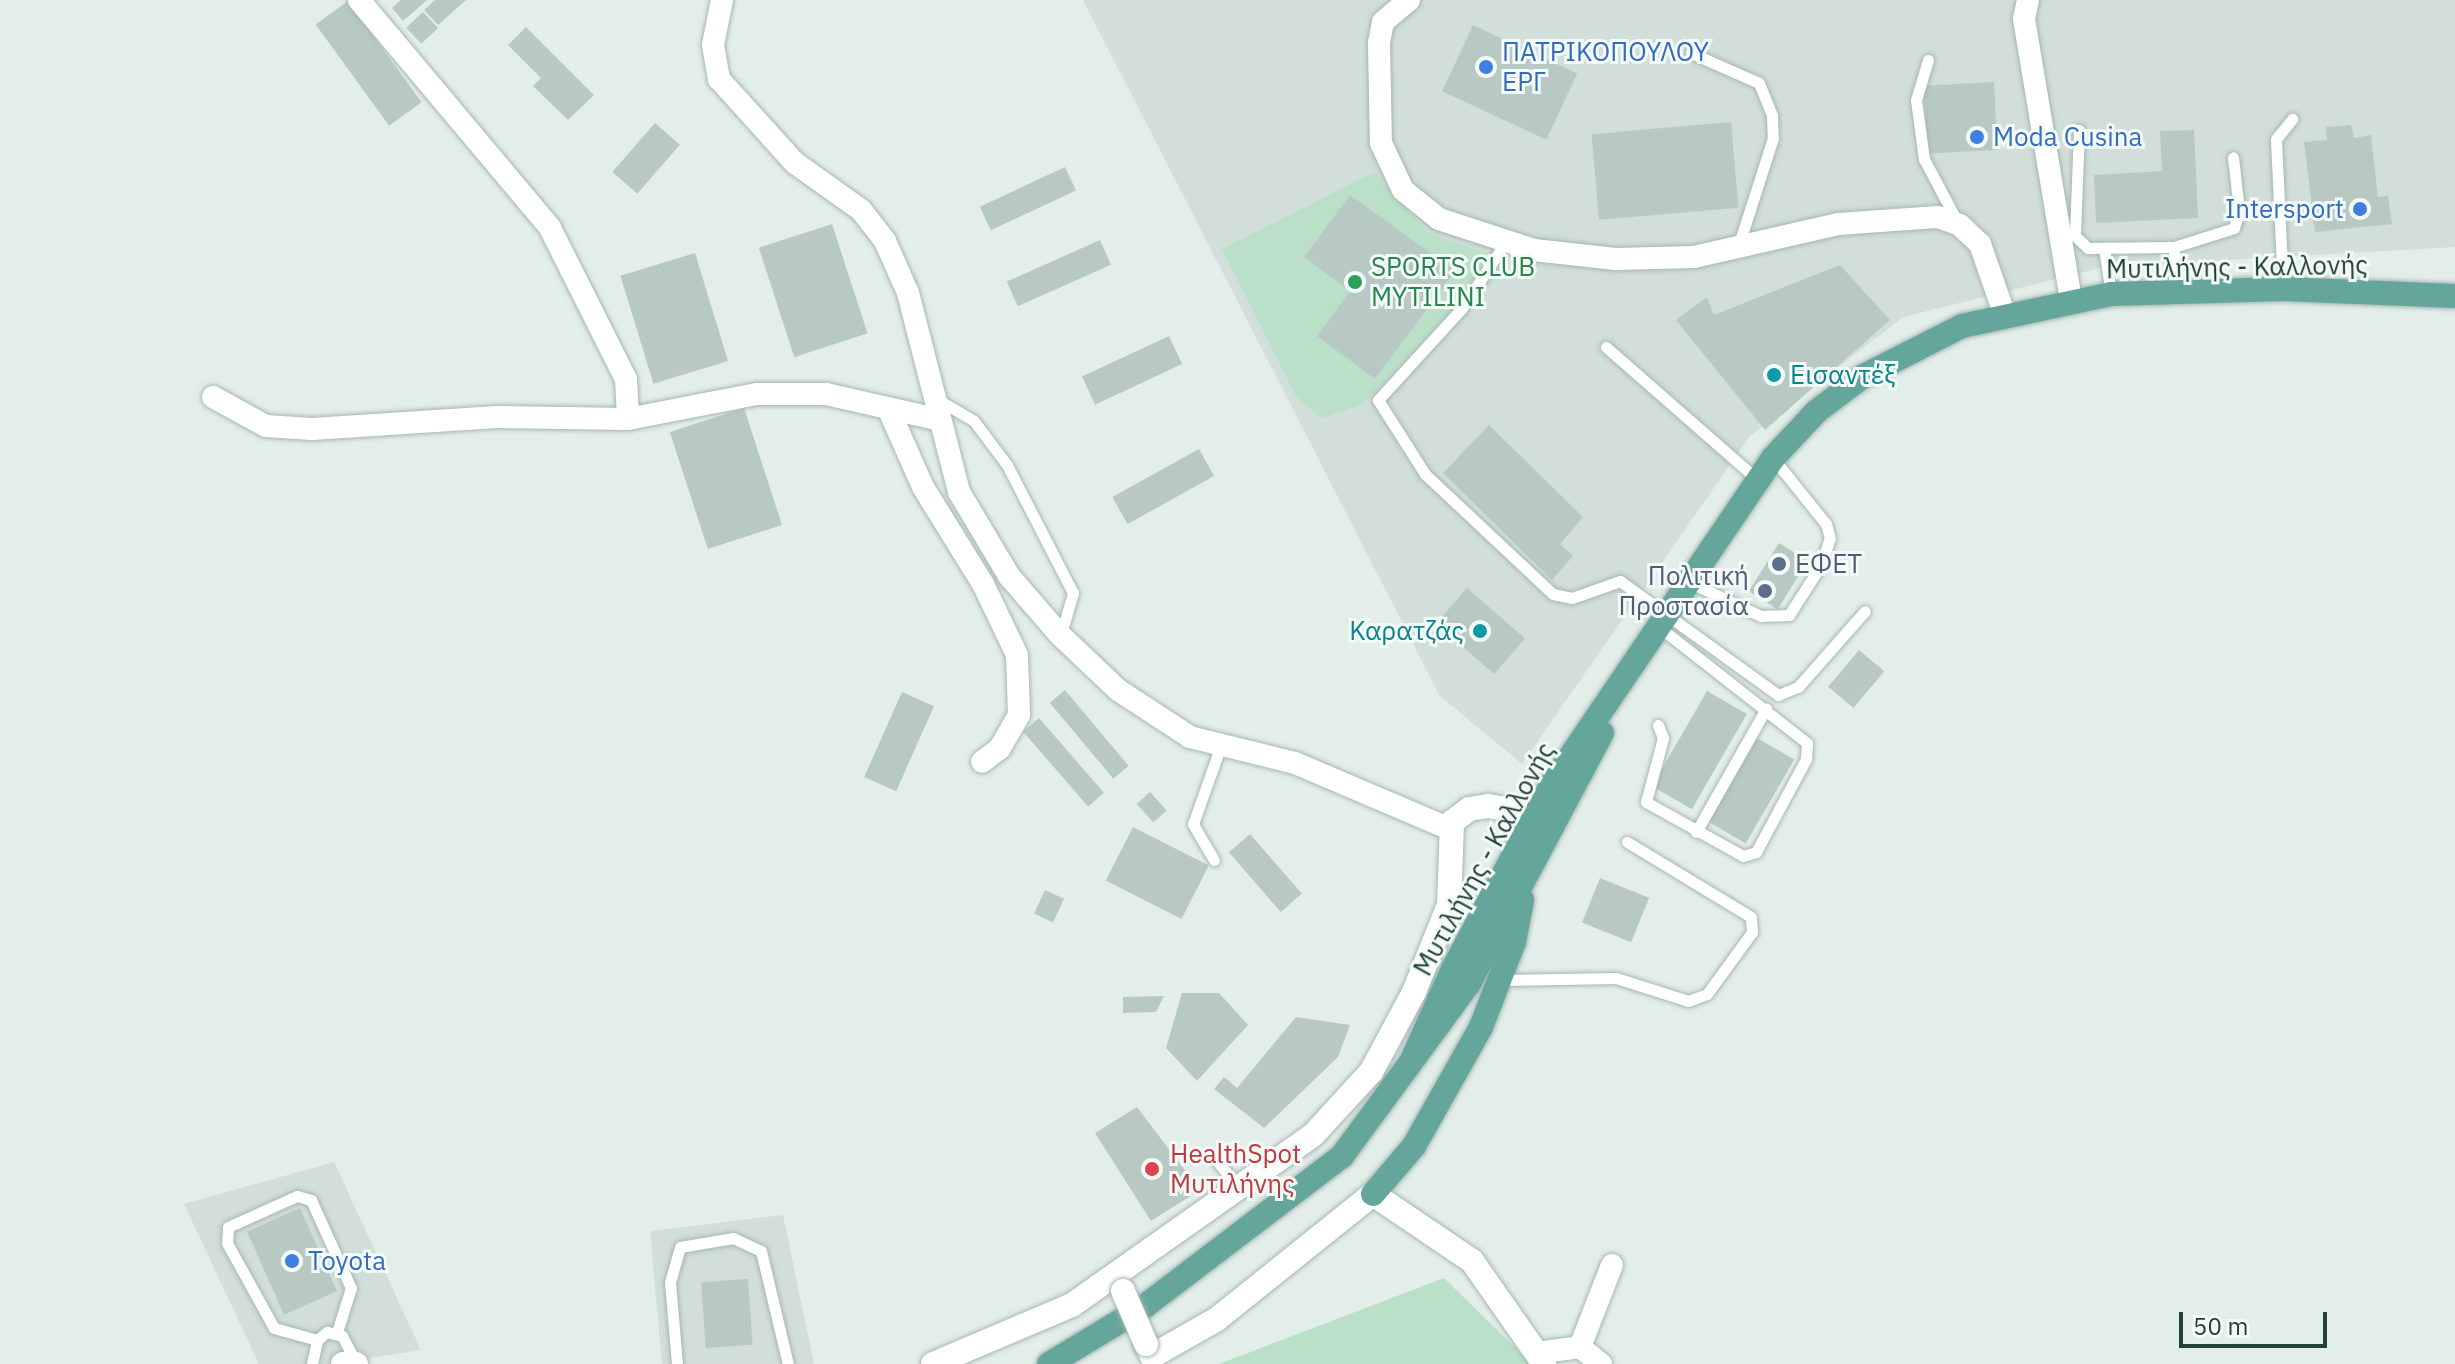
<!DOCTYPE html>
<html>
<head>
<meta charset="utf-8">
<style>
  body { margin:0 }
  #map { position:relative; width:2455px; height:1364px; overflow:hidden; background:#e3eeea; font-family:"IBM Plex Sans",sans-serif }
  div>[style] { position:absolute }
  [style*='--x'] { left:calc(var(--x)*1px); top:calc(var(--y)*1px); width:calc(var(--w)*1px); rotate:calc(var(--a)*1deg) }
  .built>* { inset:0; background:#d1ded9 }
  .green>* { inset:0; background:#bbe0c8 }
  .building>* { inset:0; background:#b8c9c3; transform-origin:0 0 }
  .roads { filter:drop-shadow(0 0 2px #a5b7b2) drop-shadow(0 0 2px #a5b7b2) }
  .service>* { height:11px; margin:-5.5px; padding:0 5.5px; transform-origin:5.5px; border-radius:5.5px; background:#fff }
  .minor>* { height:22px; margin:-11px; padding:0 11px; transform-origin:11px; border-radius:11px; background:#fff }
  .tertiary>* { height:24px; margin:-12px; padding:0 12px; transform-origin:12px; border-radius:12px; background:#fff }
  .primary>* { height:24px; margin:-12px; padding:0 12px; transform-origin:12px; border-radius:12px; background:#65a69b }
  .bridges { filter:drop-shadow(0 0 2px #a5b7b2) drop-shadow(0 0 2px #a5b7b2) }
  .tertiary-bridge>* { height:24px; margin:-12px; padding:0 12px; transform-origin:12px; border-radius:12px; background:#fff }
  .dots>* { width:22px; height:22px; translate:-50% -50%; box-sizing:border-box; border:4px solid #f4faf8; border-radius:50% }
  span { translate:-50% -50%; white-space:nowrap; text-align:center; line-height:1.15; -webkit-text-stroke:6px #f4faf8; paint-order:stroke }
  .shop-label { font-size:26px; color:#366cbe }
  .left { translate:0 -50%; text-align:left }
  .right { translate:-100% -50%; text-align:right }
  .leisure-label { font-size:26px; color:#27864d }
  .street-label { font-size:26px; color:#22413b }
  .culture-label { font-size:26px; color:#0d838f }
  .service-label { font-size:26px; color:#4e5e75 }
  .health-label { font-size:26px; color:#be3a42 }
  .scale { position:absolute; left:2179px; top:1312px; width:148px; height:36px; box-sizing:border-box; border:4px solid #22413b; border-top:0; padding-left:10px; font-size:24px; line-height:28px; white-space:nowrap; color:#22413b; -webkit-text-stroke:6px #f4faf8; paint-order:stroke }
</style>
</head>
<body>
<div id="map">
  <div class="built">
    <div style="clip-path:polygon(1083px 0,2455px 0,2455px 247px,2104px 267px,1903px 317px,1750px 436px,1522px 764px,1440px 696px)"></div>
    <div style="clip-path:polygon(334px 1162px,421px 1350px,331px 1364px,259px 1364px,184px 1204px)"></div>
    <div style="clip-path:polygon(783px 1215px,814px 1364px,662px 1364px,650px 1231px)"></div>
  </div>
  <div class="green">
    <div style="clip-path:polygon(1374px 172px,1427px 232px,1488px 254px,1453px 310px,1363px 404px,1322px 418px,1297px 398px,1222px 249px)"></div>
    <div style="clip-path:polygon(1444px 1278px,1532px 1364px,1219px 1364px)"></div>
  </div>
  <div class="building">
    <div style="clip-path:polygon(401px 0,427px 0,403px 21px,392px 8px)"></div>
    <div style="clip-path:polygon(435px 0,466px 0,438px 25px,424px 10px)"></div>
    <div style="left:348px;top:1px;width:125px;height:40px;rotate:54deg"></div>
    <div style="left:423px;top:12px;width:22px;height:23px;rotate:47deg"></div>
    <div style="left:1473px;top:25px;width:115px;height:73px;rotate:25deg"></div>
    <div style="clip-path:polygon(526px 27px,594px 95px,568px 120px,533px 86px,541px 78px,508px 45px)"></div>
    <div style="left:1994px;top:82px;width:68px;height:70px;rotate:87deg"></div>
    <div style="left:1731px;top:122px;width:86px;height:140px;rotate:85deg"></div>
    <div style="left:655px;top:123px;width:33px;height:65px;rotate:41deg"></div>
    <div style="clip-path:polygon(2351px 125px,2354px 138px,2371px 135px,2378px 197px,2388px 196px,2392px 224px,2315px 232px,2304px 142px,2327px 140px,2326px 127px)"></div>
    <div style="clip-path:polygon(2194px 130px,2198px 218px,2096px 223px,2094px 175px,2162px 171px,2160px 131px)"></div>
    <div style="left:1065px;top:167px;width:26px;height:94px;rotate:65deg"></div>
    <div style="clip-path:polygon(1350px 195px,1455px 271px,1375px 379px,1317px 336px,1350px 291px,1304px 257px)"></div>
    <div style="left:832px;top:224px;width:115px;height:77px;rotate:72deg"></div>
    <div style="left:1100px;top:240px;width:27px;height:102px;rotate:66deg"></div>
    <div style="left:695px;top:253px;width:113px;height:78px;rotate:73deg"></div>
    <div style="clip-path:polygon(1840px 265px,1890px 320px,1765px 430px,1676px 320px,1707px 297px,1714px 315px)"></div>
    <div style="left:1169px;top:336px;width:31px;height:96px;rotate:65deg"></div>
    <div style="left:744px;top:408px;width:123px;height:78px;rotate:72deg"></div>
    <div style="clip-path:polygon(1489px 425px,1583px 517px,1560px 544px,1573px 556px,1552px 580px,1443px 473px)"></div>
    <div style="left:1199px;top:449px;width:31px;height:99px;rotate:61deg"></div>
    <div style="left:1779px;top:543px;width:34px;height:57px;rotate:32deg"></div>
    <div style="left:1467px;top:588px;width:77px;height:47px;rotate:41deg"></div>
    <div style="left:1859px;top:650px;width:33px;height:48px;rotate:40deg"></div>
    <div style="left:1065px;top:690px;width:99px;height:20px;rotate:50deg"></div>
    <div style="left:1707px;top:691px;width:46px;height:110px;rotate:30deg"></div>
    <div style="left:902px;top:692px;width:35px;height:93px;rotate:24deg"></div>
    <div style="left:1039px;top:718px;width:99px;height:21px;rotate:49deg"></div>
    <div style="left:1757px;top:738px;width:43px;height:97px;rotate:30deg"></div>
    <div style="left:1150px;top:792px;width:25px;height:18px;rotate:48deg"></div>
    <div style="left:1133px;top:827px;width:85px;height:60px;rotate:27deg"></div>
    <div style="left:1250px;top:834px;width:79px;height:28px;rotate:49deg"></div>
    <div style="left:1600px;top:878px;width:53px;height:48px;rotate:22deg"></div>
    <div style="left:1045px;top:890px;width:21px;height:26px;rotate:25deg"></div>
    <div style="clip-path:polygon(1182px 993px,1219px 993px,1248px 1025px,1197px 1081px,1166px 1048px)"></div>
    <div style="clip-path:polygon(1164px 996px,1156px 1012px,1123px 1013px,1123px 997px)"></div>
    <div style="clip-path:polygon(1296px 1017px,1350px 1025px,1338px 1057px,1264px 1128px,1214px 1089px,1224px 1077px,1237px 1088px)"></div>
    <div style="clip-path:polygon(1137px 1107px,1200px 1190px,1151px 1221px,1095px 1133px)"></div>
    <div style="left:300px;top:1208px;width:91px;height:58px;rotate:66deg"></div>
    <div style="left:748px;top:1279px;width:66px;height:47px;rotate:86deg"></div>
  </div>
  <div class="roads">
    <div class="service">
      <div style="--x:1691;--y:53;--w:74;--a:23.8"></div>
      <div style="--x:1759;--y:83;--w:35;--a:68"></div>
      <div style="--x:1772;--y:115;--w:23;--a:88"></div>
      <div style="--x:1773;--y:138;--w:114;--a:107.8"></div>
      <div style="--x:1928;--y:60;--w:42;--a:106.7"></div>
      <div style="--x:1916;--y:100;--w:60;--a:82.3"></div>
      <div style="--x:1924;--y:159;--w:70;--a:62"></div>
      <div style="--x:2079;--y:130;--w:106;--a:92.2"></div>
      <div style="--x:2075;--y:236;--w:18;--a:43"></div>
      <div style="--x:2088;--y:248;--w:86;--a:-0.7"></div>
      <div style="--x:2174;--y:247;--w:43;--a:90"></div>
      <div style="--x:1505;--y:243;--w:78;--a:123.5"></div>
      <div style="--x:1462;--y:308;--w:125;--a:132.4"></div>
      <div style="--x:1378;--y:400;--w:88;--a:57.6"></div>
      <div style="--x:1425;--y:474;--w:175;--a:43.2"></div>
      <div style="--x:1553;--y:594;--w:19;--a:12"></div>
      <div style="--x:1572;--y:598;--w:51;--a:-19.5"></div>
      <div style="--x:1620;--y:581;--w:195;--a:35.8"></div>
      <div style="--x:1778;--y:695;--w:22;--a:-22"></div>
      <div style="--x:1798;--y:687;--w:101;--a:-48.6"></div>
      <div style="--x:2174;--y:247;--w:63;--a:-17.6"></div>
      <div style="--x:2234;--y:228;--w:19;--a:-74"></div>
      <div style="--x:2239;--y:210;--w:53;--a:-96.5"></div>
      <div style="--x:2104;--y:248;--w:47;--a:81.3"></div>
      <div style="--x:2283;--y:288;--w:149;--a:-92.7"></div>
      <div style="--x:2276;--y:139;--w:26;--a:-51"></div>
      <div style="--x:1606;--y:347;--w:202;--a:41.2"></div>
      <div style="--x:935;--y:398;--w:45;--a:30.5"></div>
      <div style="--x:974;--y:421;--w:55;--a:53.1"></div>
      <div style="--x:1007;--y:465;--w:144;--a:62.7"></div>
      <div style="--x:1073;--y:593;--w:43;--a:106.3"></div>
      <div style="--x:1689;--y:582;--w:80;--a:25.3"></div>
      <div style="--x:1761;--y:616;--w:28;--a:-2"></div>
      <div style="--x:1789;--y:615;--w:59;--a:-57.4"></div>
      <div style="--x:1821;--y:565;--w:28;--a:-72"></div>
      <div style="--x:1830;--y:538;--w:15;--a:-106"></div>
      <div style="--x:1826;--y:524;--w:85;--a:-128.8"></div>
      <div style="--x:1658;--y:725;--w:14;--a:69"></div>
      <div style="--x:1663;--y:738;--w:66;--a:104.9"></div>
      <div style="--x:1646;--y:802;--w:111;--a:29.1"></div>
      <div style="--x:1743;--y:856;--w:14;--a:-17"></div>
      <div style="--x:1756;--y:852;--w:106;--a:-61.7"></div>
      <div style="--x:1806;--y:759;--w:16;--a:-86"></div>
      <div style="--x:1807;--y:743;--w:188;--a:-141.9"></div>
      <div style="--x:1696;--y:832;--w:142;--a:-60.4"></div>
      <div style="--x:1214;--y:860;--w:42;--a:-120.3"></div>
      <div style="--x:1193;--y:824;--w:84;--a:-70.5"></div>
      <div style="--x:1501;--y:980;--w:115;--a:-1"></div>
      <div style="--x:1616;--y:978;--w:76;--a:17.7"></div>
      <div style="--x:1688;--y:1001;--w:20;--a:-20"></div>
      <div style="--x:1707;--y:994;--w:77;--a:-54"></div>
      <div style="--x:1752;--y:932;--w:15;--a:-94"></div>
      <div style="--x:1751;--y:917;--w:145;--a:-148.8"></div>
      <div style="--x:1213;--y:1156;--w:43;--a:50.7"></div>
      <div style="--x:317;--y:1340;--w:45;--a:-164.4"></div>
      <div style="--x:274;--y:1328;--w:97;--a:-118.9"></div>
      <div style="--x:227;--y:1243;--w:16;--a:-86"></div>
      <div style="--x:228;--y:1227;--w:76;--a:-24.2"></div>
      <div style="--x:297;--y:1196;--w:15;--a:16"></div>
      <div style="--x:311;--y:1200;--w:97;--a:65.6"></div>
      <div style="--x:351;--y:1288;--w:46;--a:107.7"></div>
      <div style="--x:312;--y:1364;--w:25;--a:-78"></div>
      <div style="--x:317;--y:1340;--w:13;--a:-39"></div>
      <div style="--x:327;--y:1332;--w:16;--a:15"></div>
      <div style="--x:342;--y:1336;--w:32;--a:62"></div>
      <div style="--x:677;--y:1364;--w:82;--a:-94.9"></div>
      <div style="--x:670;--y:1282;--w:36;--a:-74"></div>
      <div style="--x:680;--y:1247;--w:54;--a:-9.6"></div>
      <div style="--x:733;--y:1238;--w:31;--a:25"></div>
      <div style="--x:761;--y:1251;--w:116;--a:76.6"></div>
    </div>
    <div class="minor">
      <div style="--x:359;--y:0;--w:297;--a:50"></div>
      <div style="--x:550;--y:228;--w:169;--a:63.3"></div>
      <div style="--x:626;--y:379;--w:40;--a:87.1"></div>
      <div style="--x:722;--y:0;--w:46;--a:101.3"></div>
      <div style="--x:713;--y:45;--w:35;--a:80"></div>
      <div style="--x:719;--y:79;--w:113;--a:47.9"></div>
      <div style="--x:795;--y:163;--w:81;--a:35.5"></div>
      <div style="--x:861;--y:210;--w:39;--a:52"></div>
      <div style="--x:885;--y:241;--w:57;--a:66.1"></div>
      <div style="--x:908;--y:293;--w:205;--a:75.6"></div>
      <div style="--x:959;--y:492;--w:98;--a:59.2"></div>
      <div style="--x:1009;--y:576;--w:78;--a:49.2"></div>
      <div style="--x:1060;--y:635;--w:80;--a:43.5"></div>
      <div style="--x:1118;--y:690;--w:86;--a:33.1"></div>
      <div style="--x:1190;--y:737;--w:108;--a:13.9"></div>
      <div style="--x:1295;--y:763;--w:168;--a:23.1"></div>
      <div style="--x:1409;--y:0;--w:34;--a:140"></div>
      <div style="--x:1383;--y:22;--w:21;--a:101"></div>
      <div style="--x:1379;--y:43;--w:100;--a:88.9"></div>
      <div style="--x:1381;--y:143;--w:52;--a:64.9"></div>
      <div style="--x:1403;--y:190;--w:46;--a:38.9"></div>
      <div style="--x:1439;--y:219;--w:100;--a:18.1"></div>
      <div style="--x:1534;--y:250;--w:82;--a:6.3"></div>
      <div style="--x:1616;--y:259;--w:78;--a:-1.5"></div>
      <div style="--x:1694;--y:257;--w:148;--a:-12.9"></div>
      <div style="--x:1838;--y:224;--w:100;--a:-4"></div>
      <div style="--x:1938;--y:217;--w:23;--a:20"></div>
      <div style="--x:1960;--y:225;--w:28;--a:44"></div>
      <div style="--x:1980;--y:244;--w:73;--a:70.8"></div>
      <div style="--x:2028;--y:0;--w:19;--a:102"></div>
      <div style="--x:2024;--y:19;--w:285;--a:80.5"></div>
      <div style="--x:213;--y:397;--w:60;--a:28.7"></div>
      <div style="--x:266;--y:426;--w:46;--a:3.7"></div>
      <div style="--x:312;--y:429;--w:185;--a:-3.7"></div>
      <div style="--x:497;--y:417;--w:131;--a:0.9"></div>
      <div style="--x:628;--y:419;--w:131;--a:-11"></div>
      <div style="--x:757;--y:394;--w:69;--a:0"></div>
      <div style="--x:826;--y:394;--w:113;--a:12.8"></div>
      <div style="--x:888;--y:408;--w:86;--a:66.1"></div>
      <div style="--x:923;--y:487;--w:114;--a:58.3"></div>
      <div style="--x:983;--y:584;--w:79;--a:64.4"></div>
      <div style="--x:1017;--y:655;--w:60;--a:88.1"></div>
      <div style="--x:1019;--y:715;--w:39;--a:120"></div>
      <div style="--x:999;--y:749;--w:21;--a:143"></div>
      <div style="--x:1580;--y:1347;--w:27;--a:39"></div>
      <div style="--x:1536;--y:1353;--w:44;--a:-7.8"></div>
      <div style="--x:1580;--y:1347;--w:88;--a:-68.7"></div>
    </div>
    <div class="tertiary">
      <div style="--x:1146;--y:1344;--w:13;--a:63"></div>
      <div style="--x:1152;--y:1356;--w:75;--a:-29.6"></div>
      <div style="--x:1217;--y:1319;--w:200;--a:-38.7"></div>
      <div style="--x:1373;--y:1194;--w:120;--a:34.1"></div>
      <div style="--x:1472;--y:1261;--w:126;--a:55"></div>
      <div style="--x:343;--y:1364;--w:13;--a:0"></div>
      <div style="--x:933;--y:1364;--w:151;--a:-23"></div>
      <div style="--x:1072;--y:1305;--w:295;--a:-35.2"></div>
      <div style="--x:1313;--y:1135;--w:86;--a:-47.4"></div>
      <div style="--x:1371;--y:1072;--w:91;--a:-61.7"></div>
      <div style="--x:1414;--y:992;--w:94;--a:-68.1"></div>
      <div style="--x:1449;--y:905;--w:83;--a:-87.9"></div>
      <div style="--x:1452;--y:822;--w:21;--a:-37"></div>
      <div style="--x:1469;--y:809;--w:19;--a:-9"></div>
      <div style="--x:1488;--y:806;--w:49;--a:9.5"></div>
      <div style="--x:1536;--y:814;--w:18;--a:29"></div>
    </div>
    <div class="primary">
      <div style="--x:1412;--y:1060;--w:100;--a:-65.7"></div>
      <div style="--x:1453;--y:969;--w:212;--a:-61.9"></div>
      <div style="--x:1553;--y:782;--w:392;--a:-55.8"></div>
      <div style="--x:1773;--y:458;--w:64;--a:-46.9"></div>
      <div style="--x:1817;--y:411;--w:56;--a:-37.1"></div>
      <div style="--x:1862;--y:377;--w:112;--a:-27"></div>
      <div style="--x:1962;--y:326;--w:152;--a:-12.1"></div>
      <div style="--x:2111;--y:294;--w:172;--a:-1.7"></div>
      <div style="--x:2283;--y:289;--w:172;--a:2.3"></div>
      <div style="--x:1373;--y:1194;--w:63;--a:-49.5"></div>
      <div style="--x:1414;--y:1146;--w:137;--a:-60.6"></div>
      <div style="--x:1481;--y:1027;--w:91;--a:-68.8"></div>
      <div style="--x:1514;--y:942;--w:43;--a:-79.2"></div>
      <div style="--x:1049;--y:1364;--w:112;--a:-31.1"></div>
      <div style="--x:1145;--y:1306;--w:248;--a:-37.3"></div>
      <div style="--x:1342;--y:1156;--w:215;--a:-53.7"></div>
      <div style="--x:1469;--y:983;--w:283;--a:-62"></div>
    </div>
  </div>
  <div class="bridges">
    <div class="tertiary-bridge">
      <div style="--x:1123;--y:1291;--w:58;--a:66.5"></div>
    </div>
  </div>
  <div class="dots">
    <div style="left:1486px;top:67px;background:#3f7fe0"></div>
    <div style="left:1977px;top:137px;background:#3f7fe0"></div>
    <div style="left:2360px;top:209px;background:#3f7fe0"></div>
    <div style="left:1355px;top:282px;background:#2e9e5b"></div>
    <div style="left:1774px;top:375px;background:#0f9aa8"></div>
    <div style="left:1779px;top:564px;background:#5c6f8a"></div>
    <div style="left:1765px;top:591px;background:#5c6f8a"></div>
    <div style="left:1480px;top:631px;background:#0f9aa8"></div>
    <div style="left:1152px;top:1169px;background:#e0444e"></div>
    <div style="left:292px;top:1261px;background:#3f7fe0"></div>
  </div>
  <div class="shop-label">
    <span class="left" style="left:1502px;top:67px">ΠΑΤΡΙΚΟΠΟΥΛΟΥ<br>ΕΡΓ</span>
    <span class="left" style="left:1993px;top:137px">Moda Cusina</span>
    <span class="right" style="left:2344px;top:209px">Intersport</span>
    <span class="left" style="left:308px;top:1261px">Toyota</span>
  </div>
  <div class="leisure-label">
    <span class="left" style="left:1371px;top:282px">SPORTS CLUB<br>MYTILINI</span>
  </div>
  <div class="street-label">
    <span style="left:2237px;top:267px;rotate:-1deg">Μυτιλήνης - Καλλονής</span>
    <span style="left:1484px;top:859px;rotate:-61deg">Μυτιλήνης - Καλλονής</span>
  </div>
  <div class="culture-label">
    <span class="left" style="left:1790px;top:375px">Εισαντέξ</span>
    <span class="right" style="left:1464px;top:631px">Καρατζάς</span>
  </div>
  <div class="service-label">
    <span class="left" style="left:1795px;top:564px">ΕΦΕΤ</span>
    <span class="right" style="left:1749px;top:591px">Πολιτική<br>Προστασία</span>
  </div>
  <div class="health-label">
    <span class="left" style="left:1170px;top:1169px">HealthSpot<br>Μυτιλήνης</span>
  </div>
  <div class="scale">50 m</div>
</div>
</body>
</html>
